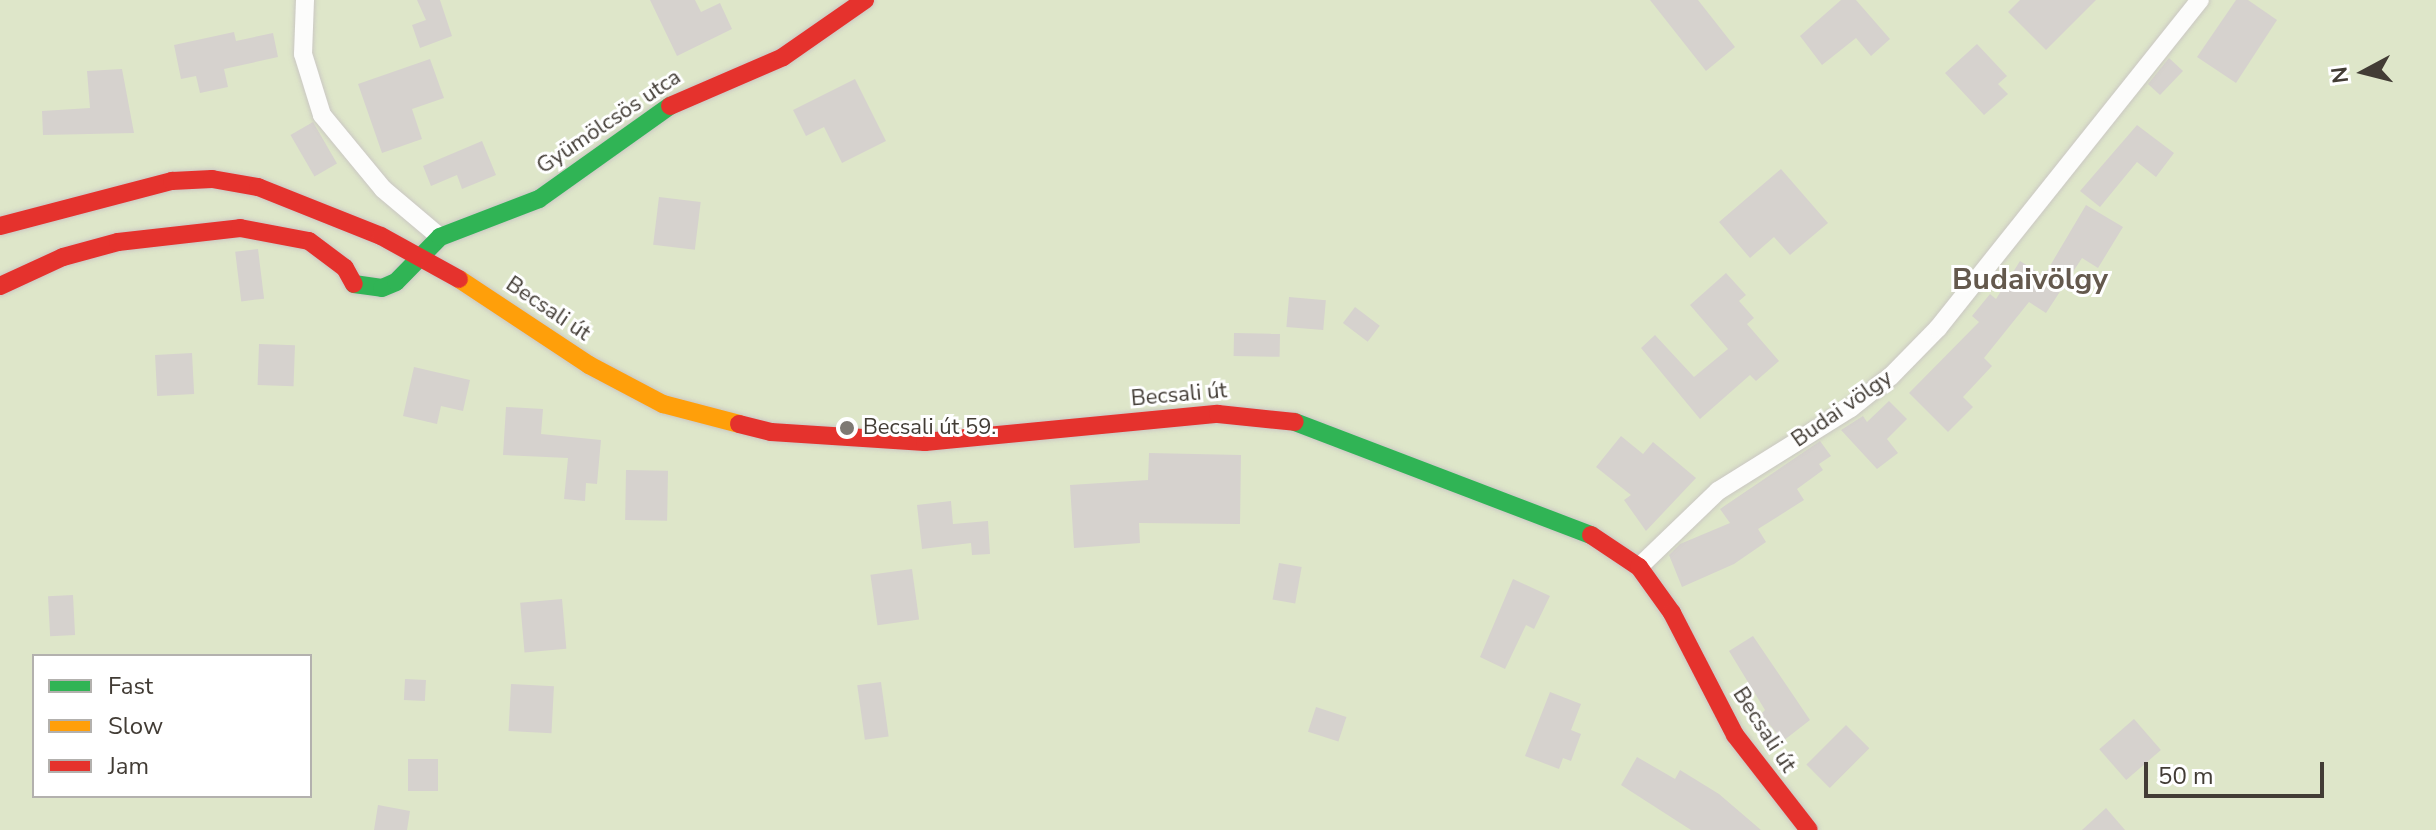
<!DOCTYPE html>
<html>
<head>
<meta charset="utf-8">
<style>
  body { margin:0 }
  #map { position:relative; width:2436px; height:830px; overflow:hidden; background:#eeebe7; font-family:"Nunito Sans",sans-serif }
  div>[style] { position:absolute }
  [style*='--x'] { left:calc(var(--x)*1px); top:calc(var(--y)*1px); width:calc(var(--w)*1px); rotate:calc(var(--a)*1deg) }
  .green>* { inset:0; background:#dee6c9 }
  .building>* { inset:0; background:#d6d2ce; transform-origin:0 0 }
  .roads { filter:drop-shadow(0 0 2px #cac7c3) drop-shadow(0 0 2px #cac7c3) }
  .street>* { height:18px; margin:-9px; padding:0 9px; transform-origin:9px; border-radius:9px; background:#fcfcfb }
  .fast>* { height:18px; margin:-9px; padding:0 9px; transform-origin:9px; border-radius:9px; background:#30b455 }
  .slow>* { height:18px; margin:-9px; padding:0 9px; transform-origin:9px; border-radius:9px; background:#ff9f0a }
  .jam>* { height:18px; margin:-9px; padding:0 9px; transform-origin:9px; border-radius:9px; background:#e5322d }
  .dots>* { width:22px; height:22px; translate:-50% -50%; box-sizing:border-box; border:4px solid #fff; border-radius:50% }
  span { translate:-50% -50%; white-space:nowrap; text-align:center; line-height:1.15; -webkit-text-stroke:6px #fff; paint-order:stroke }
  .street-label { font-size:22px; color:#423c35 }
  .poi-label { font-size:22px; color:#423c35 }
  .left { translate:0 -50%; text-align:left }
  .district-label { font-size:30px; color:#64594d; font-weight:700 }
  .legend { position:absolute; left:32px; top:654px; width:280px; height:144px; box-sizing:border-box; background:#fff; border:2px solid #b3b1ae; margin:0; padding:10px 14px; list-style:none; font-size:24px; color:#423c35 }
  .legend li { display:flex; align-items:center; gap:16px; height:40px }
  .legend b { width:40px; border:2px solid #b3b1ae }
  .north { position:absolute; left:2324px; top:32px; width:80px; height:80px; -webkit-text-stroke:6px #fff; paint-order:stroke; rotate:263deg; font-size:22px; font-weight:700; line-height:32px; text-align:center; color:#423c35 }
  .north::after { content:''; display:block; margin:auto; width:28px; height:36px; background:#423c35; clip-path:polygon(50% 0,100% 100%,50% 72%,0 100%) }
  .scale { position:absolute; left:2144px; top:762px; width:180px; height:36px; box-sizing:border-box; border:4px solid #423c35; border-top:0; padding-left:10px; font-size:24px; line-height:28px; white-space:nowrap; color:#423c35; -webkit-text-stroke:6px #fff; paint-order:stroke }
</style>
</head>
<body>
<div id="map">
  <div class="green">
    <div style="clip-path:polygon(evenodd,0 0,2436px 0,2436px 830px,0 830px,0 0,34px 656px,310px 656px,310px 796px,34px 796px,34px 656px)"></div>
  </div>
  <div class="building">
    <div style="clip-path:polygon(417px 0,440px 0,452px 36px,420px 48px,412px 25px,426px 20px)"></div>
    <div style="clip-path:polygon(650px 0,695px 0,701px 12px,720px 3px,732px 29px,677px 56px)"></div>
    <div style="clip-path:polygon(1650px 0,1698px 0,1735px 47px,1706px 71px)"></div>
    <div style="clip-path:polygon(1841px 0,1856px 0,1890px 39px,1871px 56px,1856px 38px,1822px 65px,1800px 36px)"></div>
    <div style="clip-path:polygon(2020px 0,2096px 0,2046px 50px,2008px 12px)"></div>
    <div style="clip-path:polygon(2236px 0,2248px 0,2277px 20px,2236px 83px,2197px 57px)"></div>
    <div style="clip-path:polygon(234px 32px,236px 41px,273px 33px,278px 57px,224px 69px,228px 87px,200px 93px,196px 76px,181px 79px,174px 45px)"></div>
    <div style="clip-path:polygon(1977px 44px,2007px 76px,1998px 84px,2008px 94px,1984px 115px,1945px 73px)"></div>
    <div style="clip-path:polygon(2169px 58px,2183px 71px,2160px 95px,2148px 84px)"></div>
    <div style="clip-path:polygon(430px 59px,444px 98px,412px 109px,422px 139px,382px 153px,358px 84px)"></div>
    <div style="clip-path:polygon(122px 69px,134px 133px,43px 135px,42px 111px,90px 108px,87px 71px)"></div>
    <div style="clip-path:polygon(855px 79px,886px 141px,842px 163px,824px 127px,806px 136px,793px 110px)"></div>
    <div style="left:313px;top:122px;width:48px;height:26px;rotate:60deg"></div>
    <div style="clip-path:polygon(2137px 125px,2174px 153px,2156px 177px,2137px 162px,2100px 207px,2080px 191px)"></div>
    <div style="clip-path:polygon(482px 141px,496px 175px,462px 189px,457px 175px,431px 186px,423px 166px)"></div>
    <div style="clip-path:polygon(1781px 169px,1828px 223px,1790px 255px,1774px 237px,1750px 258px,1719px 222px)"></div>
    <div style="left:659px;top:197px;width:42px;height:48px;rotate:7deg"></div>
    <div style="clip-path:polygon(2086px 205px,2123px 227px,2098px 268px,2082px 258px,2046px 313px,2029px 302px,1984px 358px,1992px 366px,1963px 397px,1973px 407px,1948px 432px,1909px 393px,1979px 322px,1972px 316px,1990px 294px,1996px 299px,2020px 261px,2044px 276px)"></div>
    <div style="left:258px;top:249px;width:50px;height:23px;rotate:83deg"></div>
    <div style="clip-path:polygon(1726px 273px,1746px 295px,1739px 301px,1754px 318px,1747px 324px,1779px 361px,1756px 381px,1750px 375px,1700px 419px,1641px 348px,1655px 335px,1694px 377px,1728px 349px,1690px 305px)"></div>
    <div style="left:1289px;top:297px;width:37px;height:30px;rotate:5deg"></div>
    <div style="left:1355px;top:307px;width:31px;height:20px;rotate:37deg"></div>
    <div style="left:1234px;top:333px;width:46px;height:23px;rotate:1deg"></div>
    <div style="left:259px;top:344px;width:36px;height:41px;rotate:2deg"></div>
    <div style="left:192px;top:353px;width:41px;height:37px;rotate:87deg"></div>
    <div style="clip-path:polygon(414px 367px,470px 380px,463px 411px,441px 406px,437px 424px,403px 416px)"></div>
    <div style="clip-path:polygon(1889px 401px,1907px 419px,1887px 439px,1898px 453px,1877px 469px,1841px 430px,1863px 416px,1867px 422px)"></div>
    <div style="clip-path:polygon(506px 407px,543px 409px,541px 434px,601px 440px,597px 484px,586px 483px,585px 501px,564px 499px,568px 458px,503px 455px)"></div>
    <div style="clip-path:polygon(1621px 436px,1643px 454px,1653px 442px,1696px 478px,1646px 531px,1624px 500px,1631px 495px,1596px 467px)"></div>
    <div style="clip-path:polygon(1820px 441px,1831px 456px,1819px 464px,1823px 470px,1797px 489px,1804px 500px,1758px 529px,1766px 542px,1734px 564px,1682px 587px,1669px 555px,1680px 544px,1730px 523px,1720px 509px)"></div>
    <div style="clip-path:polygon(1149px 453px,1241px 455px,1240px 524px,1139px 523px,1140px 543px,1074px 548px,1070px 485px,1148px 480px)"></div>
    <div style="left:626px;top:470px;width:42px;height:50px;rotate:1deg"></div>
    <div style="clip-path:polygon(951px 501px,953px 524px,988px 521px,990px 554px,972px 555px,971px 543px,922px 549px,917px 505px)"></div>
    <div style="left:1279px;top:563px;width:23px;height:37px;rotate:10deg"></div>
    <div style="left:912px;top:569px;width:51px;height:42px;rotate:82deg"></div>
    <div style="clip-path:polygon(1513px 579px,1550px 596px,1534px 629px,1526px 625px,1505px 669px,1480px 657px)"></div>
    <div style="left:73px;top:595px;width:40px;height:25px;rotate:87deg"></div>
    <div style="left:562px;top:599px;width:50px;height:42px;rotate:85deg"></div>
    <div style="clip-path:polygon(1753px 636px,1810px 720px,1783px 741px,1761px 714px,1765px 710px,1729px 651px)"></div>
    <div style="left:405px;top:679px;width:21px;height:21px;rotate:3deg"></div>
    <div style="left:881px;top:682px;width:55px;height:24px;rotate:82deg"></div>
    <div style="left:511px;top:684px;width:43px;height:47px;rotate:3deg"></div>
    <div style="clip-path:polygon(1550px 692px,1581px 704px,1571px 730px,1581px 734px,1571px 761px,1563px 758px,1559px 769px,1525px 756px)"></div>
    <div style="left:1316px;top:707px;width:32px;height:26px;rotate:18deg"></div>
    <div style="left:2134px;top:719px;width:41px;height:46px;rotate:49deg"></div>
    <div style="left:1846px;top:725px;width:33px;height:56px;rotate:45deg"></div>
    <div style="clip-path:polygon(1637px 757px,1675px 779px,1680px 770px,1719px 794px,1761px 830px,1691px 830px,1621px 785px)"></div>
    <div style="left:408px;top:759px;width:30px;height:32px"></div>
    <div style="clip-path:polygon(378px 805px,410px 811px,407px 830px,374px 830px)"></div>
    <div style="clip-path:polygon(2106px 808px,2125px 830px,2082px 830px)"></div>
  </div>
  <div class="roads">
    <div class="street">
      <div style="--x:305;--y:0;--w:54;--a:92.1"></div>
      <div style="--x:303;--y:54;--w:64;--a:72.7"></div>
      <div style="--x:322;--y:115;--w:96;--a:50.5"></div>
      <div style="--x:383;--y:189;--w:75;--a:40.1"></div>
      <div style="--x:1639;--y:567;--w:110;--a:-43.9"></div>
      <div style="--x:1718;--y:491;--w:157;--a:-32"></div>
      <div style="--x:1851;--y:408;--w:51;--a:-38.7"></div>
      <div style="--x:1891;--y:376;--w:67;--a:-45.6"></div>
      <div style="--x:1938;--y:328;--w:420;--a:-51.4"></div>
    </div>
    <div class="fast">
      <div style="--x:354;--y:284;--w:28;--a:8"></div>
      <div style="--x:382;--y:288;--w:15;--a:-23"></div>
      <div style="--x:396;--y:282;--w:63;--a:-45.6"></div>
      <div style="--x:440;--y:237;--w:106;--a:-21"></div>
      <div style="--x:539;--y:199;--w:161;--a:-35.4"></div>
      <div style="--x:1295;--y:422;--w:317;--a:20.9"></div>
    </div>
    <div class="slow">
      <div style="--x:459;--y:279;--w:156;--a:33.5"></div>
      <div style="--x:589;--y:365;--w:84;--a:27.8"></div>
      <div style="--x:663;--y:404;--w:79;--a:14.7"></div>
    </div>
    <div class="jam">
      <div style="--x:670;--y:106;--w:123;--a:-23.4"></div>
      <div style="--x:783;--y:57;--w:100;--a:-34.8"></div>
      <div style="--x:0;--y:226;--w:178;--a:-14.7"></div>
      <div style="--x:172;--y:181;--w:40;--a:-2.9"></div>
      <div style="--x:212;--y:179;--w:47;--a:9.9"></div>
      <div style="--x:258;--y:187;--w:132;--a:21.7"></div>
      <div style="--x:381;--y:236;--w:89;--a:28.9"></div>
      <div style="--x:0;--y:286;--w:69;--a:-24.7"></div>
      <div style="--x:63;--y:257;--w:57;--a:-15.3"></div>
      <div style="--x:118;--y:242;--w:123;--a:-6.5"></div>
      <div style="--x:240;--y:228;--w:70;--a:10.7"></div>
      <div style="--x:309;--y:241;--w:45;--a:36.9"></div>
      <div style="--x:345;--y:268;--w:18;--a:61"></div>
      <div style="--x:739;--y:424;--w:33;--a:14"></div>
      <div style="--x:771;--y:432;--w:154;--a:3.7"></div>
      <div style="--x:925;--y:442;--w:294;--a:-5.5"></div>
      <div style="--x:1218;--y:414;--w:77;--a:5.9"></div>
      <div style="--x:1591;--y:535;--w:58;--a:33.7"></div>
      <div style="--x:1639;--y:567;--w:57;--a:54.3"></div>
      <div style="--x:1672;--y:613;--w:137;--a:62.7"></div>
      <div style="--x:1735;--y:735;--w:120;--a:52.1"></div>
    </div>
  </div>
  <div class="dots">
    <div style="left:847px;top:428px;background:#7e7973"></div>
  </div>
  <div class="street-label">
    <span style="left:609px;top:122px;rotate:-34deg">Gyümölcsös utca</span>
    <span style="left:548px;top:309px;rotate:34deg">Becsali út</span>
    <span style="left:1179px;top:395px;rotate:-5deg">Becsali út</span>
    <span style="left:1842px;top:409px;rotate:-35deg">Budai völgy</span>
    <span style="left:1764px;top:730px;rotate:57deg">Becsali út</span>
  </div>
  <div class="poi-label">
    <span class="left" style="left:863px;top:428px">Becsali út 59.</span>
  </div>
  <div class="district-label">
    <span style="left:2030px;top:280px">Budaivölgy</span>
  </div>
  <ul class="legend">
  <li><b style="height:10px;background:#30b455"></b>Fast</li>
  <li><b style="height:10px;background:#ff9f0a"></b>Slow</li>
  <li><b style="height:10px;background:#e5322d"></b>Jam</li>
  </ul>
  <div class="north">N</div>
  <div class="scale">50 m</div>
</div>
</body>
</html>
